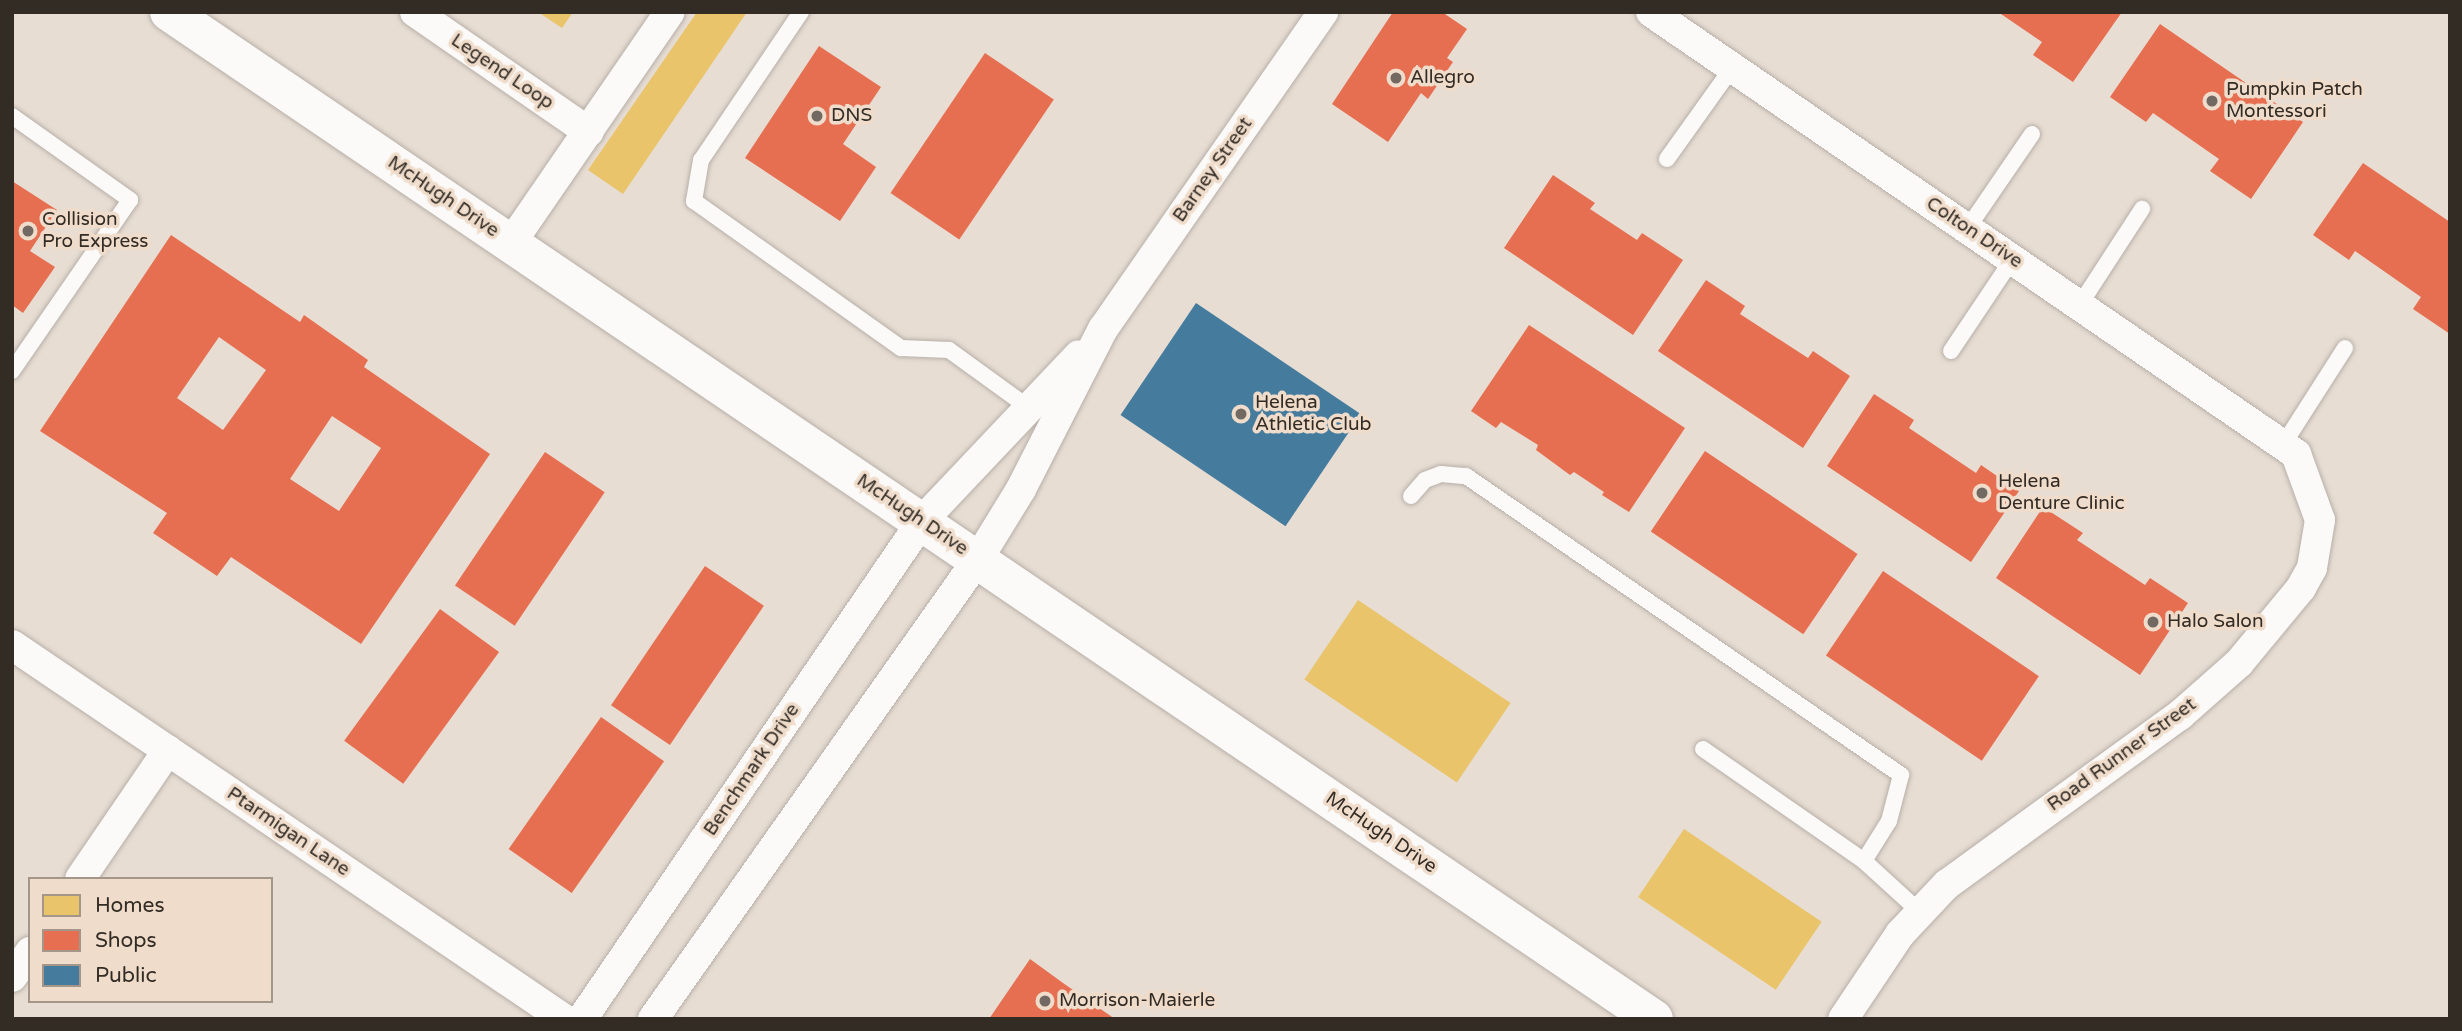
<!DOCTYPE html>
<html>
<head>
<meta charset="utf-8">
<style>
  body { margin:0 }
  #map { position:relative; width:2462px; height:1031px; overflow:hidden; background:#e7ddd3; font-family:"Varela Round",sans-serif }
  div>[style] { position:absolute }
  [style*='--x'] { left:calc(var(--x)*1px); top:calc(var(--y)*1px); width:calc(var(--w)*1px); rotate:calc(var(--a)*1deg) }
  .homes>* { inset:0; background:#e9c46a; transform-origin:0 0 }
  .shops>* { inset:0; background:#e76f51; transform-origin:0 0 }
  .public>* { inset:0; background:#457b9d; transform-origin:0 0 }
  .roads { filter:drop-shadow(0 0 2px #b7afa8) drop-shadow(0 0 2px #b7afa8) }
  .lane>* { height:16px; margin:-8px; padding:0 8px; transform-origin:8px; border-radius:8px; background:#fbfaf8 }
  .street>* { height:30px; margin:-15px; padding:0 15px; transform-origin:15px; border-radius:15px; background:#fbfaf8 }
  .secondary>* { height:38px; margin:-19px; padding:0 19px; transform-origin:19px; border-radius:19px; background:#fbfaf8 }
  .dots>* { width:19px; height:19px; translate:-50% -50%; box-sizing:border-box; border:4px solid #efdccb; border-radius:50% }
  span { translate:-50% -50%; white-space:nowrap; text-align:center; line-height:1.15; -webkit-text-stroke:7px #efdccb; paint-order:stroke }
  .street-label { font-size:19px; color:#332c25 }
  .poi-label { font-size:19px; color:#332c25 }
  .left { translate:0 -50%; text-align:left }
  .frame { position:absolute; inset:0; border:14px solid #332c25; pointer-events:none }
  .legend { position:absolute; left:28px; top:877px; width:245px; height:126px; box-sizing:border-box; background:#efdccb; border:2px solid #a49689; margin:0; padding:9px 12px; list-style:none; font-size:21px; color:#332c25 }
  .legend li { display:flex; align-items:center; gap:14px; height:35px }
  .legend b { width:35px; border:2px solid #a49689 }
</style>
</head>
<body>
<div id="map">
  <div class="homes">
    <div style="clip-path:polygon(538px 12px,573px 12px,562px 28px)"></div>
    <div style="clip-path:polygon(697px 12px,747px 12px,623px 194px,588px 170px)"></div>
    <div style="left:1358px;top:600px;width:184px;height:96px;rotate:34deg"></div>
    <div style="left:1684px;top:829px;width:166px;height:82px;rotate:34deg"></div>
  </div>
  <div class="shops">
    <div style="clip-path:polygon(1393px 12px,1442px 12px,1467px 29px,1447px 58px,1453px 62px,1428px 99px,1421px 93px,1388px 142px,1332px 104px)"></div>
    <div style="clip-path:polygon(1998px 12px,2122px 12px,2073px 82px,2033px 55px,2042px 42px)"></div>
    <div style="clip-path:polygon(2160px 24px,2303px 122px,2251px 199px,2210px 171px,2219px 159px,2153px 113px,2146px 122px,2110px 97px)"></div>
    <div style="clip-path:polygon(819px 46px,881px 87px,843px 144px,876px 167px,840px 221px,745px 158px)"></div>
    <div style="left:985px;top:53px;width:83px;height:169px;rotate:34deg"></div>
    <div style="clip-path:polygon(2363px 163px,2450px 222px,2450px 334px,2413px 309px,2421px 297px,2355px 251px,2349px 260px,2313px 235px)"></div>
    <div style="clip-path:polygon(1553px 175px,1595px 203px,1590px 209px,1637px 240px,1642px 233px,1683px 260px,1633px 335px,1504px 248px)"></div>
    <div style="clip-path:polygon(12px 181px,57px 210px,30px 251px,55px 267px,23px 313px,12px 305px)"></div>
    <div style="clip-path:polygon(evenodd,171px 235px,300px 322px,304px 315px,368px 360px,364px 367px,490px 454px,361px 644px,231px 557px,217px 576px,153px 533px,167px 513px,40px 431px,171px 235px,219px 337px,266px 370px,223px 430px,177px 398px,219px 337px,171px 235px,332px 416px,381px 448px,339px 511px,290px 479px,332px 416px)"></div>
    <div style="clip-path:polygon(1706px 280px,1745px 306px,1740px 314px,1808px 358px,1813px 351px,1850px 376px,1803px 448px,1658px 351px)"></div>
    <div style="clip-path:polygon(1529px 325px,1685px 428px,1629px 512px,1602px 495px,1604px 492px,1574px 472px,1570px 475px,1536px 450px,1538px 445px,1501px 422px,1496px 428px,1471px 411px)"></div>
    <div style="clip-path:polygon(1874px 394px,1914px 420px,1909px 428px,1976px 473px,1981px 465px,2019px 491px,1971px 562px,1827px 466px)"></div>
    <div style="left:1705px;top:451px;width:184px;height:97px;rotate:34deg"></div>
    <div style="left:545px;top:452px;width:72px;height:161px;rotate:34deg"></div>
    <div style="clip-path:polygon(2043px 507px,2083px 533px,2077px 540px,2145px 585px,2150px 578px,2188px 603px,2140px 675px,1996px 578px)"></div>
    <div style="left:705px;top:566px;width:71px;height:168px;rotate:34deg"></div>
    <div style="left:1883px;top:571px;width:188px;height:102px;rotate:34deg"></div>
    <div style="left:440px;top:609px;width:73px;height:163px;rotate:36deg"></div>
    <div style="left:601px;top:717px;width:77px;height:161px;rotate:35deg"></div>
    <div style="clip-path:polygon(1030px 959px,1063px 983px,1115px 1019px,989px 1019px)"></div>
  </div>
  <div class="public">
    <div style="left:1196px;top:303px;width:199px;height:135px;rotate:34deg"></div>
  </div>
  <div class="roads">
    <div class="lane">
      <div style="--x:801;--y:12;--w:179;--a:124"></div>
      <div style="--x:701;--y:160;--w:42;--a:99.7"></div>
      <div style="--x:694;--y:201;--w:254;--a:35.4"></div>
      <div style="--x:901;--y:348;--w:48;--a:2.4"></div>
      <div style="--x:949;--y:350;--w:99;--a:35.9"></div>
      <div style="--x:12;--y:116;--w:145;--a:35.4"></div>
      <div style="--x:130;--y:200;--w:208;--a:124.6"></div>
      <div style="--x:1667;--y:159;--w:112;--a:-54.5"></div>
      <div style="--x:1967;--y:229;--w:115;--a:-55.6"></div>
      <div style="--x:2079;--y:306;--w:116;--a:-57"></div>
      <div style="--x:1951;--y:351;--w:110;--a:-56.2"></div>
      <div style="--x:2283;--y:445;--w:115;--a:-57.4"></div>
      <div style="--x:1411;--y:496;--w:21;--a:-49"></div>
      <div style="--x:1425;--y:480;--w:17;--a:-21"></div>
      <div style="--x:1441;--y:474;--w:25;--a:5"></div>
      <div style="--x:1466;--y:476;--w:528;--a:34.5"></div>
      <div style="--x:1901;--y:775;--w:48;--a:104.6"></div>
      <div style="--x:1889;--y:821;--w:47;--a:122"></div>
      <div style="--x:1864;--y:861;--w:77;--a:42.4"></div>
      <div style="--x:1703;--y:749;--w:196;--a:34.8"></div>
    </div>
    <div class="street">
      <div style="--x:415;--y:12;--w:211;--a:34.6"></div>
      <div style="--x:1651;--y:12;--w:782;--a:34.42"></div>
      <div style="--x:2296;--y:454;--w:70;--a:70"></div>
      <div style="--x:2320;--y:520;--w:49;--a:99.5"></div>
      <div style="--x:2312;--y:568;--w:23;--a:119"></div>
      <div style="--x:2301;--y:588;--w:97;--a:129.6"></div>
      <div style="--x:2239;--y:663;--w:79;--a:138.6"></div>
      <div style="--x:2180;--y:715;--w:288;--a:144"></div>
      <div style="--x:1947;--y:884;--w:69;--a:133.2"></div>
      <div style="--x:1900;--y:934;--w:102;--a:123.8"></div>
      <div style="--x:511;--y:243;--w:280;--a:-55.5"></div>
      <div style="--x:12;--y:645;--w:667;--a:34.12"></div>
      <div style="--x:80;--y:879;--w:156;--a:-55.7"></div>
      <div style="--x:12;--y:977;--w:31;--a:-54"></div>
      <div style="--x:582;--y:1019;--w:603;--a:-55.68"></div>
      <div style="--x:922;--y:521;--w:228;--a:-46.6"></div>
      <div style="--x:653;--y:1019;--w:563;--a:-54.76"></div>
      <div style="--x:978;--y:559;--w:82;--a:-58.4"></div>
      <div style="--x:1021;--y:489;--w:180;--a:-62.9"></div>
      <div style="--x:1103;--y:329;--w:386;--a:-55.2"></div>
    </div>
    <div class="secondary">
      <div style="--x:169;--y:12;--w:1794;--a:34.14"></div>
    </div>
  </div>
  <div class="dots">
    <div style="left:1396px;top:78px;background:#726a62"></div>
    <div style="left:2212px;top:101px;background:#726a62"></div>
    <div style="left:817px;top:116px;background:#726a62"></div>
    <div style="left:28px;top:231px;background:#726a62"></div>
    <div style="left:1241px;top:414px;background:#726a62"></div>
    <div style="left:1982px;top:493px;background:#726a62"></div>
    <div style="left:2153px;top:622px;background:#726a62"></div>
    <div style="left:1045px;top:1001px;background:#726a62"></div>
  </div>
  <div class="street-label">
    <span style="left:502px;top:72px;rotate:34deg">Legend Loop</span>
    <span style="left:1213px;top:170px;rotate:-55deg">Barney Street</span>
    <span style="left:443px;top:197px;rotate:34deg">McHugh Drive</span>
    <span style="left:1974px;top:233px;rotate:34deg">Colton Drive</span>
    <span style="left:912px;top:515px;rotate:34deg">McHugh Drive</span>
    <span style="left:2122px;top:755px;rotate:-36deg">Road Runner Street</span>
    <span style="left:752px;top:770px;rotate:-56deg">Benchmark Drive</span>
    <span style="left:288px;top:832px;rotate:34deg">Ptarmigan Lane</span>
    <span style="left:1381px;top:833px;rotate:34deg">McHugh Drive</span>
  </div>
  <div class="poi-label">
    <span class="left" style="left:1410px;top:78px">Allegro</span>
    <span class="left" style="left:2226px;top:101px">Pumpkin Patch<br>Montessori</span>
    <span class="left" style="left:831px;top:116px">DNS</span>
    <span class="left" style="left:42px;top:231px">Collision<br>Pro Express</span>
    <span class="left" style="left:1255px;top:414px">Helena<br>Athletic Club</span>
    <span class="left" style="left:1998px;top:493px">Helena<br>Denture Clinic</span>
    <span class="left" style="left:2167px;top:622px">Halo Salon</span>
    <span class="left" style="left:1059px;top:1001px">Morrison-Maierle</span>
  </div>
  <div class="frame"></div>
  <ul class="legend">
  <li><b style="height:19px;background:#e9c46a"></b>Homes</li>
  <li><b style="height:19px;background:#e76f51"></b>Shops</li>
  <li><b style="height:19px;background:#457b9d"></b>Public</li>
  </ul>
</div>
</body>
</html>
